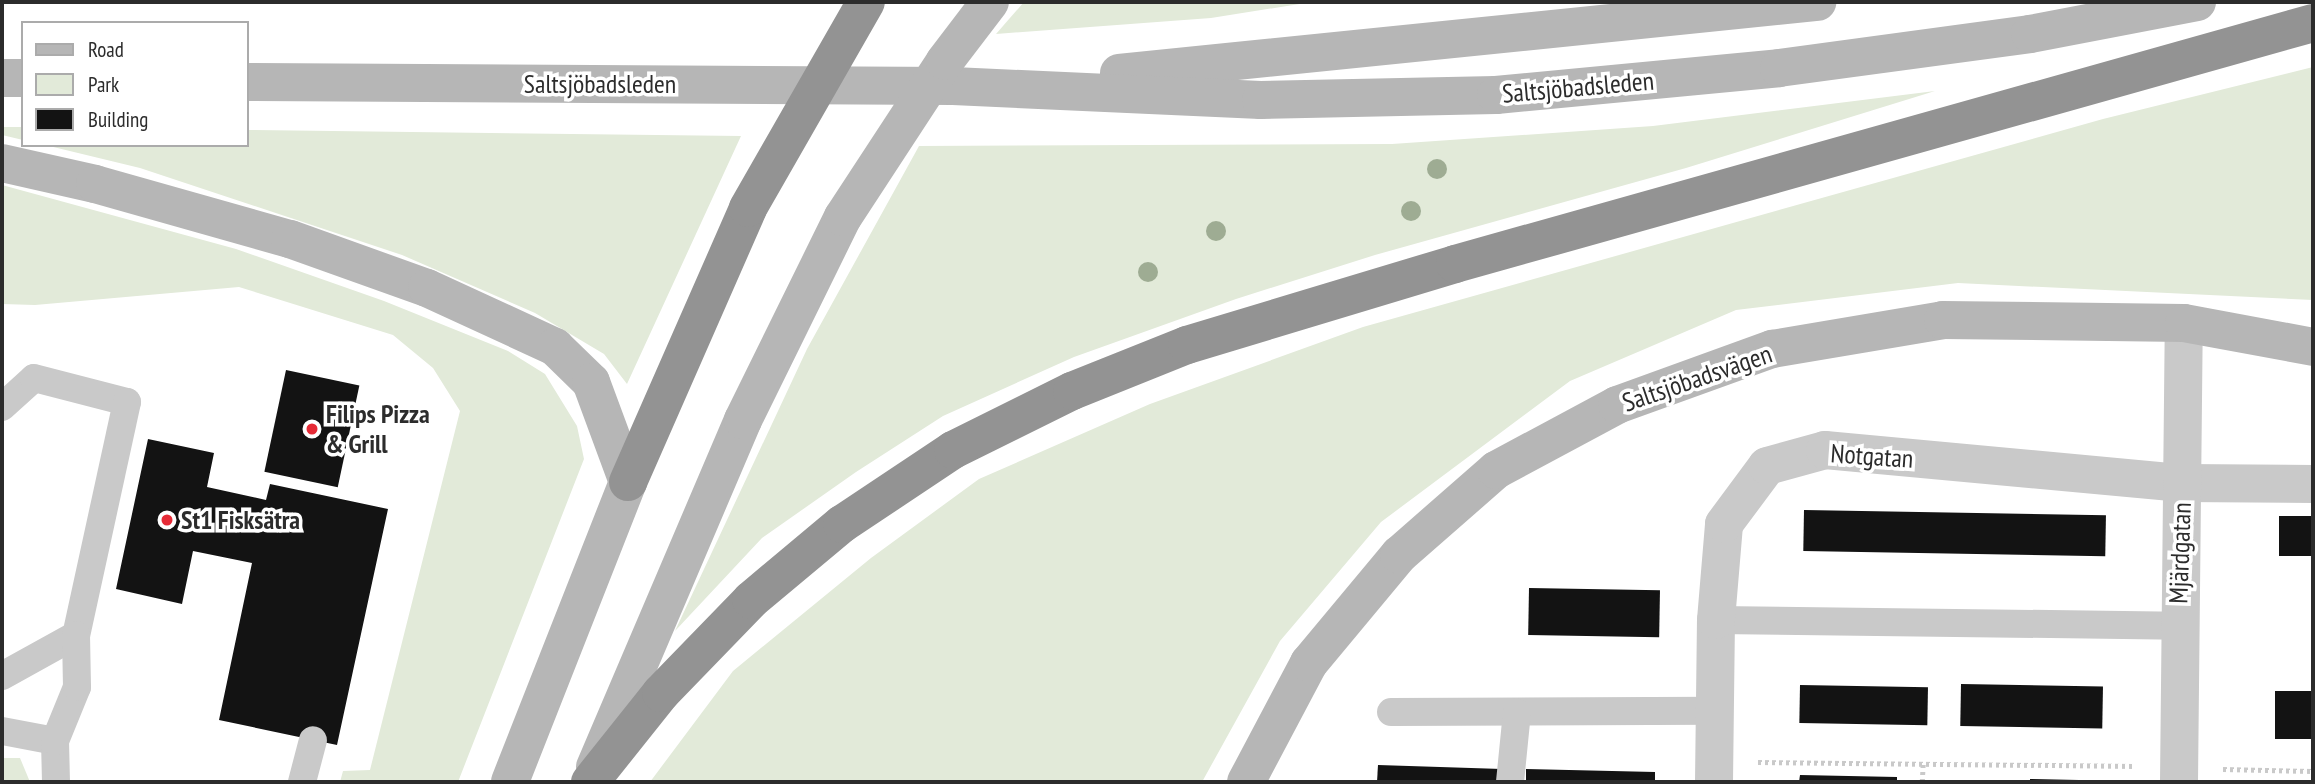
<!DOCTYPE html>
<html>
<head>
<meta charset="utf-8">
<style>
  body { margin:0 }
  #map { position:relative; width:2315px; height:784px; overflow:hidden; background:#fff; font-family:"PT Sans Narrow",sans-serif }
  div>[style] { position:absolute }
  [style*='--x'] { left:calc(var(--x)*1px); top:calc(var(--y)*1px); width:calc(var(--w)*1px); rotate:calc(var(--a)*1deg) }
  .green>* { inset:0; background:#e2ead9 }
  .building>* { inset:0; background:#131313; transform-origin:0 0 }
  .path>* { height:4.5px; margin-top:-2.25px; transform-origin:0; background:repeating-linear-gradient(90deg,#c9c9c9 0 3.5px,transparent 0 7px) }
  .lane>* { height:28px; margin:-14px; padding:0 14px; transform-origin:14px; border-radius:14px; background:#c9c9c9 }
  .street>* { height:38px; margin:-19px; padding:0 19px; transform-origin:19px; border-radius:19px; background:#c9c9c9 }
  .secondary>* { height:38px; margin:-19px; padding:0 19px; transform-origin:19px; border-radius:19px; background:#b6b6b6 }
  .highway>* { height:38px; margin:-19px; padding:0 19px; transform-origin:19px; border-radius:19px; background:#939393 }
  .secondary-bridge>* { height:38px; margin:-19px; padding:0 19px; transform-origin:19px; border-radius:19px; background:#b6b6b6 }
  .highway-bridge>* { height:38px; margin:-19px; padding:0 19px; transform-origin:19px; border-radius:19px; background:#939393 }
  .trees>* { width:20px; height:20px; margin:-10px; border-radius:50%; background:#9eac93 }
  .dots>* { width:19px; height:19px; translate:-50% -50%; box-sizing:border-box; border:4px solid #fff; border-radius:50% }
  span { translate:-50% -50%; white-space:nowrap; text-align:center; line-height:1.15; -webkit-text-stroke:7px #fff; paint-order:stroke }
  .street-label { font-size:26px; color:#2c2c2c }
  .poi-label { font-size:26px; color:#2c2c2c; font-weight:700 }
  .left { translate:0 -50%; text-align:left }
  .frame { position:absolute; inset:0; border:4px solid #2c2c2c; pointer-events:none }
  .legend { position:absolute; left:21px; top:21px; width:228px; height:126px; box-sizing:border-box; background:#fff; border:2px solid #ababab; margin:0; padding:9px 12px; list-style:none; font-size:21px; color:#2c2c2c }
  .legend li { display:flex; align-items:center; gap:14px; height:35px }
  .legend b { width:35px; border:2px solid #ababab }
</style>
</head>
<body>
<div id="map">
  <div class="green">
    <div style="clip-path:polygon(1024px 2px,1312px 2px,1211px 18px,996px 34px)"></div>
    <div style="clip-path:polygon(2313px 67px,2313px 300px,1958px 283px,1736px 310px,1570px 381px,1381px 522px,1280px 641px,1202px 782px,650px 782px,733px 671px,871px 558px,979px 479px,1150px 404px,1363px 327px,2103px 119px)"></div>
    <div style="clip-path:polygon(1935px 91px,1686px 168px,1375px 255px,1236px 299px,1074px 357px,943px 416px,856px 472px,762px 538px,675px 631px,807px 349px,919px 146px,1392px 144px,1653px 126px)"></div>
    <div style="clip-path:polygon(2px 127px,23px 127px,23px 140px,2px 135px)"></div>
    <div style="clip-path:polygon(247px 130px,741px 136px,627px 384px,604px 354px,535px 313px,402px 255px,140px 168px,45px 145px,247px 145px)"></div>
    <div style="clip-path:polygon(2px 185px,236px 249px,384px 301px,508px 351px,545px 374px,577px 426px,584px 459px,458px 782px,340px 782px,343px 771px,370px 770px,460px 411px,433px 368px,393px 335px,239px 287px,35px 305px,2px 304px)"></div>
    <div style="clip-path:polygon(2px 758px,20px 758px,30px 782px,2px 782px)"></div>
  </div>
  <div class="building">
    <div style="left:286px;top:370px;width:75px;height:104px;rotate:12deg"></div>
    <div style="clip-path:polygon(148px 439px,214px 453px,207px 487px,266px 500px,270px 484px,388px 509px,337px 745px,219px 720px,252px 563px,193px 551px,182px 604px,116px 589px)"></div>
    <div style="left:1804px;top:510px;width:302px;height:41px;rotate:1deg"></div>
    <div style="left:2279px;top:516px;width:34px;height:40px"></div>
    <div style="left:1529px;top:588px;width:131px;height:47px;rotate:1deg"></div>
    <div style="left:1961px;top:684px;width:142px;height:42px;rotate:1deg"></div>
    <div style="left:1800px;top:685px;width:128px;height:38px;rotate:1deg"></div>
    <div style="left:2275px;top:691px;width:38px;height:48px"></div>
    <div style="clip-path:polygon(1378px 765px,1502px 769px,1501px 782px,1377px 782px)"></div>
    <div style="clip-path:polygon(1526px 769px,1655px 772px,1655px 782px,1526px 782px)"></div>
    <div style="clip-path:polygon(1800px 775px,1897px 777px,1897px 782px,1799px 782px)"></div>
    <div style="clip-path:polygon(2030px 779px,2079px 780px,2079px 782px,2030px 782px)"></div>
  </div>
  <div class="path">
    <div style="--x:1758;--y:762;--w:376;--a:0.6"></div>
    <div style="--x:2223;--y:769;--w:90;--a:1.3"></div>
    <div style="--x:1922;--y:782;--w:19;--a:-87"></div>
  </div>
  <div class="lane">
    <div style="--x:2;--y:407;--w:43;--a:-42.2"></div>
    <div style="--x:34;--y:378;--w:96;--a:14.5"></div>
    <div style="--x:127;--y:402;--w:239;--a:102.3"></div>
    <div style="--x:76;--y:635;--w:85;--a:151"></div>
    <div style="--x:1716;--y:620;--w:462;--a:0.7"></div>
    <div style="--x:1391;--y:712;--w:324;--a:-0.2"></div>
    <div style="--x:2;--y:731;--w:54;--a:10.7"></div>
    <div style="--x:55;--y:741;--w:41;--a:88.6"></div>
    <div style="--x:55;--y:741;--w:58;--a:-67.8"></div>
    <div style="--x:77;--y:687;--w:52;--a:-91.1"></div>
    <div style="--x:302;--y:782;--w:43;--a:-75.3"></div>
    <div style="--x:1510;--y:782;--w:70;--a:-84.3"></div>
  </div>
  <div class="street">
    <div style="--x:1714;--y:782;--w:162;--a:-89.3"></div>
    <div style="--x:1716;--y:620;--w:96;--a:-85.2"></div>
    <div style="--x:1724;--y:524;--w:72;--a:-53.4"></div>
    <div style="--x:1767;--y:466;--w:60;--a:-15.4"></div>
    <div style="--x:1825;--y:450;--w:359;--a:5.3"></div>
    <div style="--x:2182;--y:483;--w:131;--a:0.4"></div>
    <div style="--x:2179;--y:782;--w:459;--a:-89.4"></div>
  </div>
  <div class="secondary">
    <div style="--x:1119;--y:73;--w:702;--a:-5.81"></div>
    <div style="--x:2;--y:78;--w:21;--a:0"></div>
    <div style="--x:247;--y:82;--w:706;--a:0.32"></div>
    <div style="--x:953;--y:86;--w:308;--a:2.6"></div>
    <div style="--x:1261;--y:100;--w:235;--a:-1.2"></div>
    <div style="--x:1496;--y:95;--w:284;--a:-5.4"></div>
    <div style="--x:1779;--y:68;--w:253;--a:-7.7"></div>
    <div style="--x:2030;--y:34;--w:170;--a:-10.8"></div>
    <div style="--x:2;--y:163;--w:95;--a:12.7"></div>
    <div style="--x:95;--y:184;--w:203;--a:15.8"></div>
    <div style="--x:290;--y:239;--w:145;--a:19.7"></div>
    <div style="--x:427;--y:288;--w:141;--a:24.7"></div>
    <div style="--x:555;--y:347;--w:50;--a:44.2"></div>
    <div style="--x:591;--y:382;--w:107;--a:69.7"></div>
    <div style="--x:628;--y:482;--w:322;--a:111.5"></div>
    <div style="--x:595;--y:767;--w:377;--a:-66.9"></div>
    <div style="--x:743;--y:420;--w:226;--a:-63.8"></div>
    <div style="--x:1246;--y:782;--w:135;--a:-62.1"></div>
    <div style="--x:1309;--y:663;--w:141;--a:-50.2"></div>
    <div style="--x:1399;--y:555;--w:129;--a:-41.2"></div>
    <div style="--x:1496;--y:470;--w:137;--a:-28.2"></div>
    <div style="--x:1617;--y:405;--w:165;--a:-19.9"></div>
    <div style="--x:1772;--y:349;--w:173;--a:-9.6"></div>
    <div style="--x:1943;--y:320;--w:241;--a:0.7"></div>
    <div style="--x:2184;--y:323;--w:131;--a:10.5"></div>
  </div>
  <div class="highway">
    <div style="--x:628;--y:482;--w:299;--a:-66.3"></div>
    <div style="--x:590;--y:782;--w:114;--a:-51.4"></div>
    <div style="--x:661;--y:693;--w:129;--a:-45.9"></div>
    <div style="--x:751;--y:600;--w:119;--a:-39.9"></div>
    <div style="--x:842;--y:524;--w:133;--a:-33.7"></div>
    <div style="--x:953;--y:450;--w:133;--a:-26.4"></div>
    <div style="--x:1072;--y:391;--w:124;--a:-21.8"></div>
    <div style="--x:1187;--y:345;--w:280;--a:-16.8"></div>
    <div style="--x:1455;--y:264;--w:891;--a:-15.69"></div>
  </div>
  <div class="secondary-bridge">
    <div style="--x:843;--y:217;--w:186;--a:-56.8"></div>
    <div style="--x:945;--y:61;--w:74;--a:-52.7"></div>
  </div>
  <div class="highway-bridge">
    <div style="--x:748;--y:208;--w:237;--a:-60.2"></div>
  </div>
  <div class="trees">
    <div style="left:1437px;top:169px"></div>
    <div style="left:1411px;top:211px"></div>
    <div style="left:1216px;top:231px"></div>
    <div style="left:1148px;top:272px"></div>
  </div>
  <div class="dots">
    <div style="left:312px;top:429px;background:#e62b37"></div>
    <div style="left:167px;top:520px;background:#e62b37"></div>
  </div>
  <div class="street-label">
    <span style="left:600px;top:84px">Saltsjöbadsleden</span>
    <span style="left:1578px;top:87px;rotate:-5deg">Saltsjöbadsleden</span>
    <span style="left:1697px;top:378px;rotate:-19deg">Saltsjöbadsvägen</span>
    <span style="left:1872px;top:456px;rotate:4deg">Notgatan</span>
    <span style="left:2180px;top:553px;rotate:-88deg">Mjärdgatan</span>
  </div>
  <div class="poi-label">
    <span class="left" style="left:326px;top:429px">Filips Pizza<br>&amp; Grill</span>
    <span class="left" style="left:181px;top:520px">St1 Fisksätra</span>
  </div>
  <div class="frame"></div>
  <ul class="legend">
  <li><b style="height:9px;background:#b6b6b6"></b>Road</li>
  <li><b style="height:19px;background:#e2ead9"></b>Park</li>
  <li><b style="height:19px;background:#131313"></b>Building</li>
  </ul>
</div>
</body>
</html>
